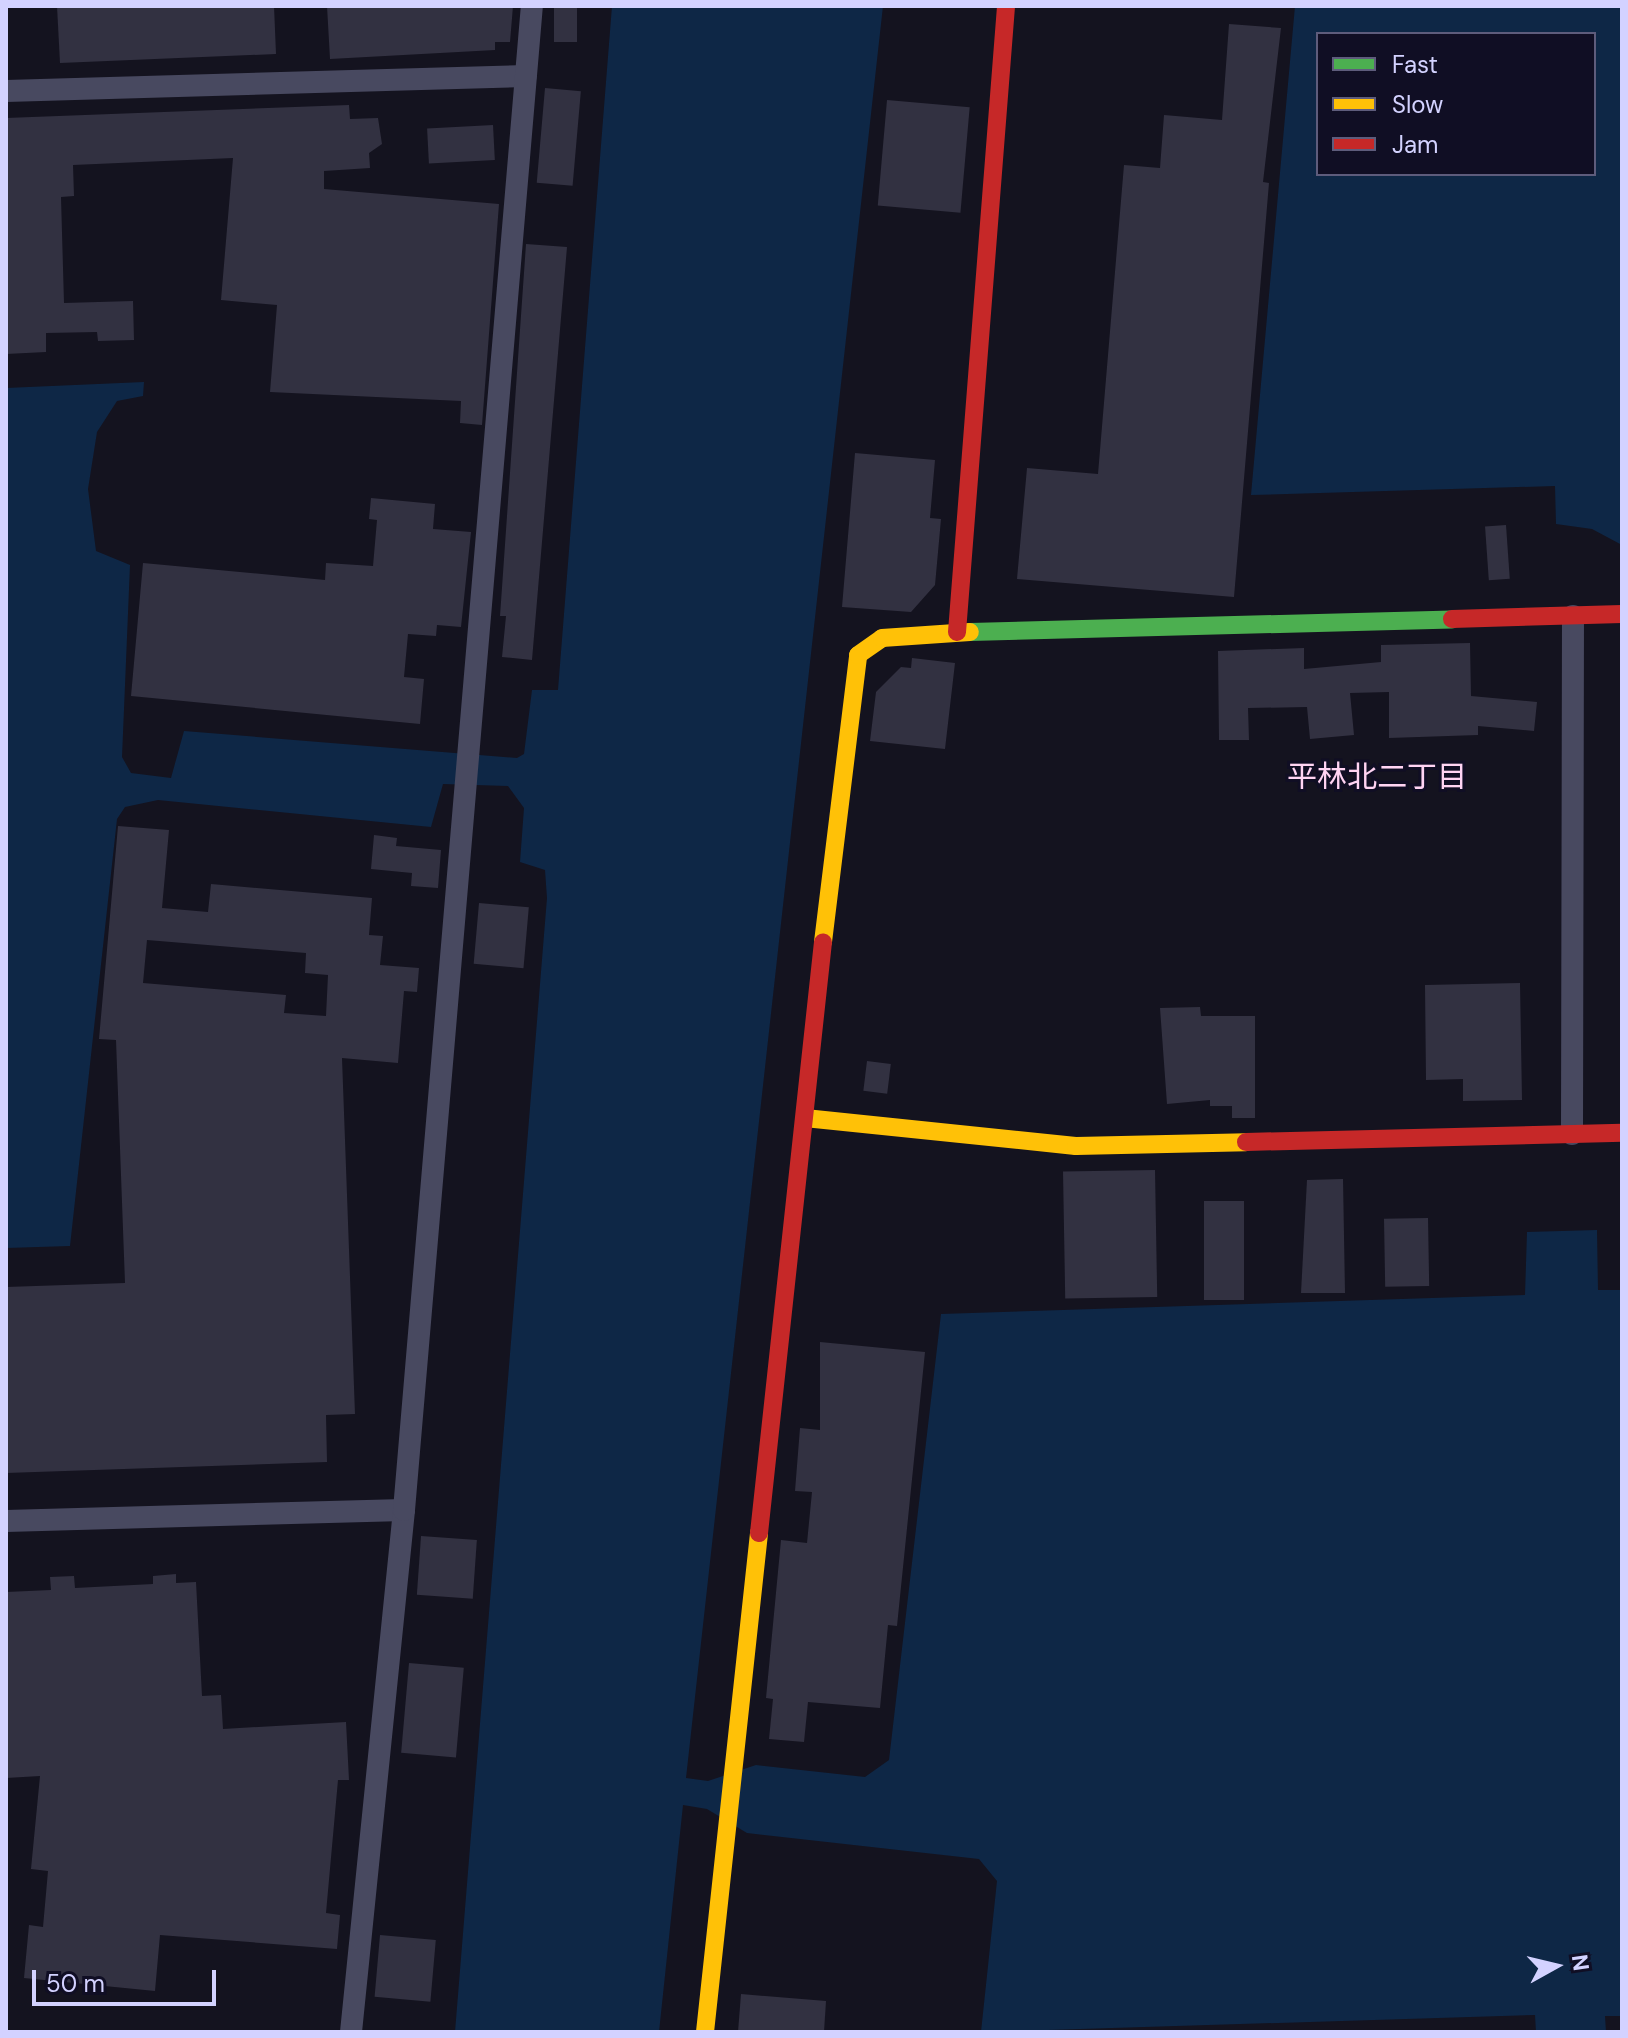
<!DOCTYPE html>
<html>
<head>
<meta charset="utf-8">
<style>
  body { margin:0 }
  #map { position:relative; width:1628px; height:2038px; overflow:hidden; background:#14131f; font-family:"DM Sans","Noto Sans JP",sans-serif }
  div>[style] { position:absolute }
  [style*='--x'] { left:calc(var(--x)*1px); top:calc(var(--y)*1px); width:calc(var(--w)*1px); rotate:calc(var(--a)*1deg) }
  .water>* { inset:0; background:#0e2746 }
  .building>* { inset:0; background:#323141; transform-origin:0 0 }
  .street>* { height:22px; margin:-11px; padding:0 11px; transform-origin:11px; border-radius:11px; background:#484960 }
  .fast>* { height:18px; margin:-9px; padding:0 9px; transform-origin:9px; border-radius:9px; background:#4caf50 }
  .slow>* { height:18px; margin:-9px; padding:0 9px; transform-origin:9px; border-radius:9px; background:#ffc107 }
  .jam>* { height:18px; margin:-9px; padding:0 9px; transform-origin:9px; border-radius:9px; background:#c62828 }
  span { translate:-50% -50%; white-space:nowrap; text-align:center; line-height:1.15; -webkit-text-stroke:6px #100e24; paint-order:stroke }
  .neighbourhood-label { font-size:30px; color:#ffd4f3 }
  .frame { position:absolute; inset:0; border:8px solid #d3d2ff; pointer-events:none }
  .legend { position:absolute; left:1316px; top:32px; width:280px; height:144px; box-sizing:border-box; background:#100e24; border:2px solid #5e5c7c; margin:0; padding:10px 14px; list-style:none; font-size:24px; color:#d3d2ff }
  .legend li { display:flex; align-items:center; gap:16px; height:40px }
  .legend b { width:40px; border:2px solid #5e5c7c }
  .north { position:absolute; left:1516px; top:1926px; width:80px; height:80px; -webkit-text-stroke:6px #100e24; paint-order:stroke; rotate:82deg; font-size:22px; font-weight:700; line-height:32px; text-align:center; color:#d3d2ff }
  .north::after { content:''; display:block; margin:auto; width:28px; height:36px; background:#d3d2ff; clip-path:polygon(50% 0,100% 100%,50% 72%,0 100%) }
  .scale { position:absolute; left:32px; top:1970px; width:184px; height:36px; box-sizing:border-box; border:4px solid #d3d2ff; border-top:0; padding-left:10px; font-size:24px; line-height:28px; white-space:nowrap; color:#d3d2ff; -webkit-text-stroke:6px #100e24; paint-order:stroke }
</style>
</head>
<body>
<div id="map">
  <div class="water">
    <div style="clip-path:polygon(612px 6px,883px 6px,686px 1778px,708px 1781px,756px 1765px,865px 1777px,889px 1760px,941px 1314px,1525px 1295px,1527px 1232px,1597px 1230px,1598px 1290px,1622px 1290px,1622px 2016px,1605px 2016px,1606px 2032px,1536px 2032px,1535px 2015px,981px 2032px,997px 1881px,979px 1859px,747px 1833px,707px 1809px,683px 1805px,659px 2032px,455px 2032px,547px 898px,545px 870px,520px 862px,524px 808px,508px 786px,443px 784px,431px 827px,158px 800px,125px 807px,117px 819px,70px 1246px,6px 1248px,6px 388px,144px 382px,143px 396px,117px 401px,97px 432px,88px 489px,96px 551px,130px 565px,122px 757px,131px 773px,171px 778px,184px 731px,517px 758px,524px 754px,532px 690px,558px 690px)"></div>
    <div style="clip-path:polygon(evenodd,1295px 6px,1622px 6px,1622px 545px,1592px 529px,1556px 524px,1555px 486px,1251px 495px,1295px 6px,1318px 34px,1594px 34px,1594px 174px,1318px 174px,1318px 34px)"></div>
  </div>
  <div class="building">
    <div style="clip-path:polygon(57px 6px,274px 6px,276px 54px,60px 63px)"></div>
    <div style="clip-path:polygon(327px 6px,513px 6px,510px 42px,495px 42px,495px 50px,330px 59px)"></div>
    <div style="left:554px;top:6px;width:23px;height:36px"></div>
    <div style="clip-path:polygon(1229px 24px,1281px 28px,1263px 182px,1269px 183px,1234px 597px,1017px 579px,1027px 468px,1098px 474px,1124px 165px,1160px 168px,1164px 115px,1222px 120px)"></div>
    <div style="left:545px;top:88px;width:36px;height:95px;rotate:5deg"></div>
    <div style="left:887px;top:100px;width:83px;height:106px;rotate:5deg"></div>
    <div style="clip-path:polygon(349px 105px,350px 119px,378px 118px,382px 144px,369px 153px,370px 168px,324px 171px,324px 189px,499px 204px,482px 425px,460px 423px,461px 401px,270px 392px,277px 305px,221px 300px,233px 158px,73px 165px,74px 196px,61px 197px,64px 303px,133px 301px,134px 340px,98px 341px,97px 332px,46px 333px,46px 352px,6px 354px,6px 118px)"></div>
    <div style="left:493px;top:125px;width:35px;height:66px;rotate:87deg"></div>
    <div style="clip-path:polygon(526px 244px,567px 247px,532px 660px,502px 657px,506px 616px,500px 616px)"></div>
    <div style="clip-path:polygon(855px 453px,935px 460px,930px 518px,941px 519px,935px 585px,911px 612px,842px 607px)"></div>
    <div style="clip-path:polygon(371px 498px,435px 504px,433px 529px,471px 532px,461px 627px,437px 625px,436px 636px,408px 634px,404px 677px,424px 679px,420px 724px,131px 696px,143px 563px,325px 580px,326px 563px,373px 566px,377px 520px,369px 519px)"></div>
    <div style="left:1506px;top:525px;width:54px;height:21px;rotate:86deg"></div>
    <div style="clip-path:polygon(1470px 643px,1471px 696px,1537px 702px,1534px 731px,1478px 726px,1478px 735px,1389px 738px,1389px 692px,1350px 693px,1354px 735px,1310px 739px,1307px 707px,1248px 708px,1249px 740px,1219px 740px,1218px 651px,1304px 648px,1304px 669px,1381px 662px,1381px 645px)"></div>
    <div style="clip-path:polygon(912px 658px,955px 663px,945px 749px,870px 741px,876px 692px,901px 667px,911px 668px)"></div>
    <div style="clip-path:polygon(evenodd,118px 826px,169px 830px,162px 908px,208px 912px,211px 884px,372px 898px,369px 935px,383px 936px,380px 965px,419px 968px,417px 992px,404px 991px,398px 1063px,342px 1058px,355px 1414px,326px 1415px,327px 1462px,6px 1473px,6px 1287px,125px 1283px,116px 1040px,99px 1039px,118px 826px,147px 940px,306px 953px,305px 973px,328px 975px,326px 1016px,284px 1013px,286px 995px,143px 983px,147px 940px)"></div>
    <div style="clip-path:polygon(374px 835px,397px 838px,396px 846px,441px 850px,438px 888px,411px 886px,412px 873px,371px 869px)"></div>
    <div style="left:479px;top:903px;width:50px;height:61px;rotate:5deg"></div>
    <div style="clip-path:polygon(1520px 983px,1522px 1100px,1463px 1101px,1463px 1079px,1426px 1080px,1425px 985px)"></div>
    <div style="clip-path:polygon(1200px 1007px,1201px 1016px,1255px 1016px,1255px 1118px,1232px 1118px,1232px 1106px,1210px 1106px,1210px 1100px,1167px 1104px,1160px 1008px)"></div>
    <div style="left:867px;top:1061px;width:24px;height:30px;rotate:7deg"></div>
    <div style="left:1155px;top:1170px;width:127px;height:92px;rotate:89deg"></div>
    <div style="clip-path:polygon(1343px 1179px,1345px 1293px,1301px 1293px,1307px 1180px)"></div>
    <div style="left:1204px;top:1201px;width:40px;height:99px"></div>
    <div style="left:1428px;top:1218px;width:68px;height:44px;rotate:89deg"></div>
    <div style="clip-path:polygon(820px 1342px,925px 1352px,897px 1626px,888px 1625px,880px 1708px,808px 1702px,804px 1742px,769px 1739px,773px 1699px,766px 1698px,781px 1540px,807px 1543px,812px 1492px,795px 1491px,800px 1428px,820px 1430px)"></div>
    <div style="left:421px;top:1536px;width:56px;height:59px;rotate:4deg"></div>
    <div style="clip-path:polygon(176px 1574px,176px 1583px,196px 1582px,202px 1696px,221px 1695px,223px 1729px,346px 1722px,349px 1780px,338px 1780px,326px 1913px,340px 1915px,337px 1949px,160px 1935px,155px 1991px,24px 1978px,29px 1925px,43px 1927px,48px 1871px,31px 1869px,40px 1776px,6px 1778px,6px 1592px,51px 1590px,50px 1577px,74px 1576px,75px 1588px,153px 1584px,153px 1576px)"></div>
    <div style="left:409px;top:1663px;width:55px;height:90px;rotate:5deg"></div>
    <div style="left:380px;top:1935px;width:56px;height:62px;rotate:5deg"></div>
    <div style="clip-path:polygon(741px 1994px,826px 2001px,824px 2032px,738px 2032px)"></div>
  </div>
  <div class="street">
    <div style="--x:6;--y:91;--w:520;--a:-1.65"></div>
    <div style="--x:1572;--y:1134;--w:518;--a:-89.89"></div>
    <div style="--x:6;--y:1521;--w:398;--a:-1.6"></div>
    <div style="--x:351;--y:2032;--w:525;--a:-84.2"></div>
    <div style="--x:404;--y:1510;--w:1509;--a:-85.14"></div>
  </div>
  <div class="fast">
    <div style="--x:970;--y:632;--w:482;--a:-1.5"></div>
  </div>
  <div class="slow">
    <div style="--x:823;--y:942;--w:289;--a:-83"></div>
    <div style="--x:858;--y:655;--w:29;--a:-35"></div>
    <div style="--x:882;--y:638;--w:88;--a:-3.9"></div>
    <div style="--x:805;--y:1118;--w:272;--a:5.9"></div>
    <div style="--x:1076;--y:1146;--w:170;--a:-1.3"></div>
    <div style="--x:705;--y:2032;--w:502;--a:-83.82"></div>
  </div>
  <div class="jam">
    <div style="--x:1452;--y:619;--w:170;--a:-1.7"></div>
    <div style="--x:957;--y:632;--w:628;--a:-85.52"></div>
    <div style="--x:1246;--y:1142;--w:376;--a:-1.4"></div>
    <div style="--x:759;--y:1533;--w:594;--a:-83.82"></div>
  </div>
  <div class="neighbourhood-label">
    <span style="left:1377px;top:777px">平林北二丁目</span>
  </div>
  <div class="frame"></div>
  <ul class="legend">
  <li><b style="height:10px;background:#4caf50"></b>Fast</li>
  <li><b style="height:10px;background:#ffc107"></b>Slow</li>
  <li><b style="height:10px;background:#c62828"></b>Jam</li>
  </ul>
  <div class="north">N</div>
  <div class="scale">50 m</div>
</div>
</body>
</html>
